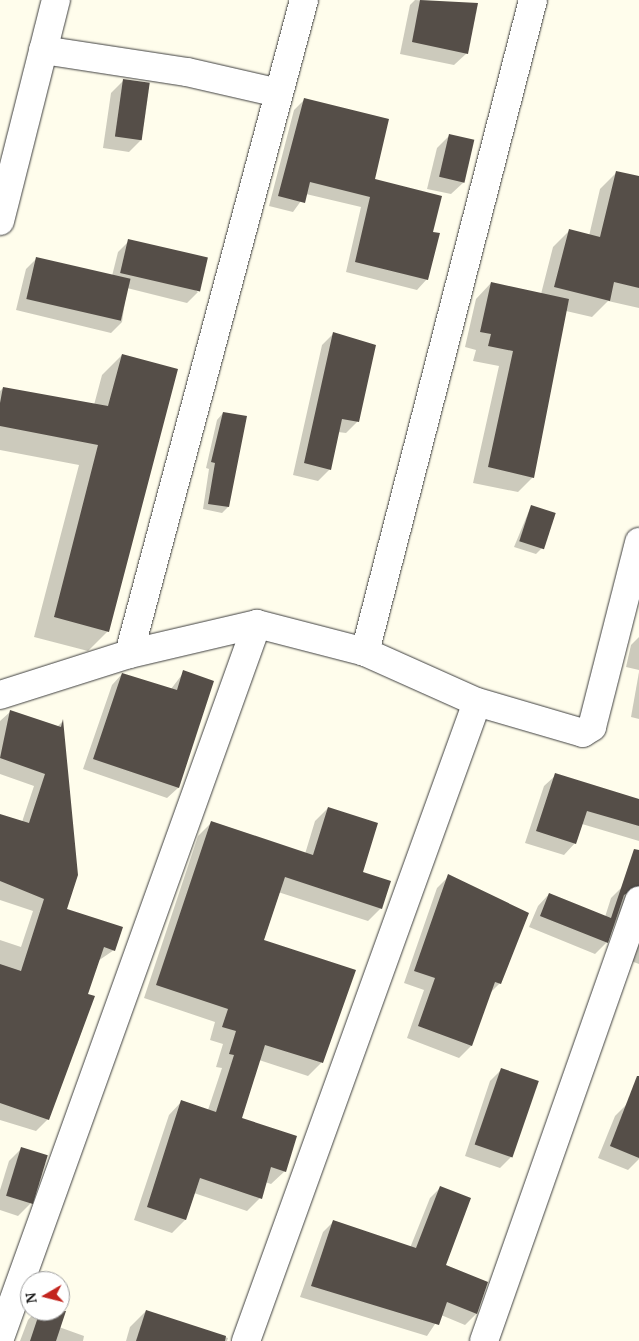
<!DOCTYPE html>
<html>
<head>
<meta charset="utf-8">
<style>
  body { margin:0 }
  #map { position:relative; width:639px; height:1341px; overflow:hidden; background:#fffdec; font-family:"PT Serif",serif }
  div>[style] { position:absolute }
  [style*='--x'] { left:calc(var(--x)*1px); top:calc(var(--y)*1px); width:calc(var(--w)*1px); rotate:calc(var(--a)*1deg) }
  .shadow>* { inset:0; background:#0003 }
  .building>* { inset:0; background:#554e48; transform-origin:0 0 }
  .roads { filter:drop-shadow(0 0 1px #3f3f3f) drop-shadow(0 0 1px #3f3f3f) }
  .minor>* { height:28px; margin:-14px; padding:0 14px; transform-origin:14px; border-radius:14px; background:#fff }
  span { translate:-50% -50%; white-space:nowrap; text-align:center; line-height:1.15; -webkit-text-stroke:5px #fff; paint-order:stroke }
  .north { position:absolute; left:20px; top:1271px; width:50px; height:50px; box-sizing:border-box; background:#fff; border:1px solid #9e9e9e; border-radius:50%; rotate:262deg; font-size:14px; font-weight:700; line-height:20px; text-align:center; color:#0c0c0c }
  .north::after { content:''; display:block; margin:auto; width:18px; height:22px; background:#c3251e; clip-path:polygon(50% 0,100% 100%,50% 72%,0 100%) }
</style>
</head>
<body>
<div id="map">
  <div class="shadow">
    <div style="clip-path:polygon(415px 0,477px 4px,467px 53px,454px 65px,400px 54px,410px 5px)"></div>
    <div style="clip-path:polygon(123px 81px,141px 140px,129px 152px,103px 148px,111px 93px)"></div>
    <div style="clip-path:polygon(305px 99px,374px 180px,427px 279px,417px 290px,346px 272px,361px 207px,306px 194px,293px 212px,269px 206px,294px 110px)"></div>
    <div style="clip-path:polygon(449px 136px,464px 182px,451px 194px,427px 189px,437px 148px)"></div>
    <div style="clip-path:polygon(617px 172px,639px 178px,639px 308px,608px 301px,592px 317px,566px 311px,533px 477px,518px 492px,473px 483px,499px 366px,473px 361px,476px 350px,465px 347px,476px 299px,491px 283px,541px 294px,553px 247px,569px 231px,589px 236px,600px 189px)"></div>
    <div style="clip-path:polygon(129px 241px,198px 292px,187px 303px,127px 288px,122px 322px,111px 333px,16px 310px,26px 269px,37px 258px,112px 276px,118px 252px)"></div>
    <div style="clip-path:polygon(333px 334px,374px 346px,357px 422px,346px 433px,338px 432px,330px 469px,318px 481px,293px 475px,322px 345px)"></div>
    <div style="clip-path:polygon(122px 355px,108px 631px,88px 651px,34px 637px,79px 465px,0 450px,0 391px,3px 388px,94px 405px,102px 375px)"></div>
    <div style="clip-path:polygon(223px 413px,228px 507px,222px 513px,203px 509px,209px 469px,206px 468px,217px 420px)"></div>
    <div style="clip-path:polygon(531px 506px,542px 548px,536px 554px,514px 547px)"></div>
    <div style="clip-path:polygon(639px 637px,639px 670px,626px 667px,631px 645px)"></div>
    <div style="clip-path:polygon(184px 672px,178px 788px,167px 798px,83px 769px,112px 685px,122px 674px,171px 689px)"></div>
    <div style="clip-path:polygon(639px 672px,639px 719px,631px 717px)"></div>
    <div style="clip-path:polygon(10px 712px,57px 727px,62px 722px,77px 875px,66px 910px,114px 950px,98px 961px,87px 995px,93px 997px,77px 1045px,69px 1053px,48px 1119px,36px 1131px,0 1120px,0 940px,21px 947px,33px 911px,0 900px,0 815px,22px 822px,34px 786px,0 774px,0 721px)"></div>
    <div style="clip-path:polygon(556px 775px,639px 800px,639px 841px,582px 824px,575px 843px,564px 855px,525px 843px,544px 786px)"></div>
    <div style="clip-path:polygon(328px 808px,381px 908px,368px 921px,278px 892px,262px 940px,355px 971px,321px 1063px,308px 1076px,259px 1060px,240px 1119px,285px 1171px,271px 1184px,265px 1182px,260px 1198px,247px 1211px,194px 1193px,185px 1220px,172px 1233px,134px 1220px,169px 1115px,182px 1101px,208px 1110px,222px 1068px,216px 1067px,223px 1044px,210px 1040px,215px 1022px,144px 998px,198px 836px,211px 823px,305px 854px,315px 821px)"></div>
    <div style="clip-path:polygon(449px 876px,500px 983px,490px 993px,471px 1046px,459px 1058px,407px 1038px,424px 990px,404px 983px,437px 888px)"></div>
    <div style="clip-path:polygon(623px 886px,630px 889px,607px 942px,595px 954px,529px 927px,538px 906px,549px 894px,605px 917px,611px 898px)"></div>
    <div style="clip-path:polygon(639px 939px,639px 964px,631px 961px)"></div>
    <div style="clip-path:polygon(501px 1070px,511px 1157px,500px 1168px,465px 1156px,490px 1081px)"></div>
    <div style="clip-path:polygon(627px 1104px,639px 1109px,639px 1159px,628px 1170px,598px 1158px,615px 1116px)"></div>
    <div style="clip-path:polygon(22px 1148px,46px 1156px,30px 1204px,18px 1216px,0 1210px,0 1190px,9px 1161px)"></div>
    <div style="clip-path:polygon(441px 1187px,444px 1266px,487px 1282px,476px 1314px,465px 1325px,441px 1315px,427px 1336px,300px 1297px,323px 1232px,334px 1221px,410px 1248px,430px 1198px)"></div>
    <div style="clip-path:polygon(36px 1311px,64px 1311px,59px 1327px,84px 1336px,83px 1341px,20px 1341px,28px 1320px)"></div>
    <div style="clip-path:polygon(146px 1311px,228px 1338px,227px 1341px,126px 1341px,130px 1327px)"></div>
  </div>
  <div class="building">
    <div style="clip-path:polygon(420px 0,478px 3px,468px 54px,412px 42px)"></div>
    <div style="left:123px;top:79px;width:27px;height:58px;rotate:8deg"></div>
    <div style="clip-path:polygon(304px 98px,389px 119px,375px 179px,442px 196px,433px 232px,440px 233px,428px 280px,355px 262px,370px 197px,310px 182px,305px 203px,278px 196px)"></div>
    <div style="left:449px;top:134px;width:26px;height:44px;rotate:13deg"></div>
    <div style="clip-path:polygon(616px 171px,639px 176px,639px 288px,614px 282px,610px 301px,554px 287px,569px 229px,600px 237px)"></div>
    <div style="left:128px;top:239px;width:82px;height:35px;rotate:13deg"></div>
    <div style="left:36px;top:257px;width:97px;height:43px;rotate:13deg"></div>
    <div style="clip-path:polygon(491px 282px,569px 299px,534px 478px,488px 467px,513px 351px,488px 346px,491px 334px,480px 332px)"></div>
    <div style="clip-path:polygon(333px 332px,376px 345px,359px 422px,342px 419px,331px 470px,304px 463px)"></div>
    <div style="clip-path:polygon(122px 354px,178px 369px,109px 632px,54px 617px,98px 445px,0 426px,0 403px,3px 387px,108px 406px)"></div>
    <div style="clip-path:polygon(223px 412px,247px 416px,229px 507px,208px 504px,215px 463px,211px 462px)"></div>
    <div style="left:531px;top:505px;width:26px;height:38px;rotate:18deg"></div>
    <div style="clip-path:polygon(183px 670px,214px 681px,179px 788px,93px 759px,122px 673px,177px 690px)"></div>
    <div style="clip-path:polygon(10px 710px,61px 727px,63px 719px,78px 875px,67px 909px,123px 927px,115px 951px,104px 947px,88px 994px,95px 996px,49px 1120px,0 1103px,0 964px,21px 971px,44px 899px,0 881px,0 814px,29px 823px,45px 774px,0 758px)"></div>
    <div style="clip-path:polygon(555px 773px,639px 799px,639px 826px,587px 811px,576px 844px,536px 831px)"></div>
    <div style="clip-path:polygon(328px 807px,378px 823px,363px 872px,391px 881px,382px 909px,285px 877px,264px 940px,356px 970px,323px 1063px,265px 1045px,242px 1118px,297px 1136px,286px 1172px,271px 1167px,262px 1199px,200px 1178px,186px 1220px,147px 1207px,181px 1100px,216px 1112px,234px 1055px,229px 1054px,236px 1031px,222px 1027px,228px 1009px,156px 985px,211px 821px,313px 855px)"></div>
    <div style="clip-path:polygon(634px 849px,639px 850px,639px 886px,624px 895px,608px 943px,540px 916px,549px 893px,611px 918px)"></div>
    <div style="clip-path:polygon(448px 874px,529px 913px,501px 984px,495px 982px,472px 1046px,418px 1026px,435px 978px,414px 971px)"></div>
    <div style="left:501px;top:1068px;width:40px;height:81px;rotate:19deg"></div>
    <div style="clip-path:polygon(637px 1076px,639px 1076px,639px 1158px,610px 1146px)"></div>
    <div style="left:21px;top:1147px;width:28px;height:51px;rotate:17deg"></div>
    <div style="clip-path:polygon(440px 1186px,471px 1198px,446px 1265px,488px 1282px,477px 1314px,447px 1302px,439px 1325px,311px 1286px,333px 1220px,416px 1248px)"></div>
    <div style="clip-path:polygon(146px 1310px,226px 1336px,225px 1341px,136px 1341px)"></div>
    <div style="clip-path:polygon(40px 1311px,66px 1311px,56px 1341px,30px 1341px)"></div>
  </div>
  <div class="roads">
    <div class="minor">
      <div style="--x:43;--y:50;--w:146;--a:8.7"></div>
      <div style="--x:187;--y:72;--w:94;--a:12.9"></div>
      <div style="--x:0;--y:221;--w:228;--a:-75.8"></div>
      <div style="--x:365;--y:652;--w:673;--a:-75.55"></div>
      <div style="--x:129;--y:654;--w:677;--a:-75.02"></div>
      <div style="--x:0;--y:695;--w:135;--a:-17.6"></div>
      <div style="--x:129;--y:654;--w:131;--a:-13.2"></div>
      <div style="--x:257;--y:624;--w:112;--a:14.5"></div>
      <div style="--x:365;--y:652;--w:123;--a:24.1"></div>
      <div style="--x:477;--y:702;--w:110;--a:16.3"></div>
      <div style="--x:583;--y:733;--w:11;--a:-34"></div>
      <div style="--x:592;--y:727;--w:191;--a:-75.7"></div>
      <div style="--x:0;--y:1338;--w:759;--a:-70.2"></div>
      <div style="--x:246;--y:1341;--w:679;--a:-70.12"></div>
      <div style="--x:484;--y:1341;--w:467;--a:-70.6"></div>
    </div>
  </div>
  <div class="north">N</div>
</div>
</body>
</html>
